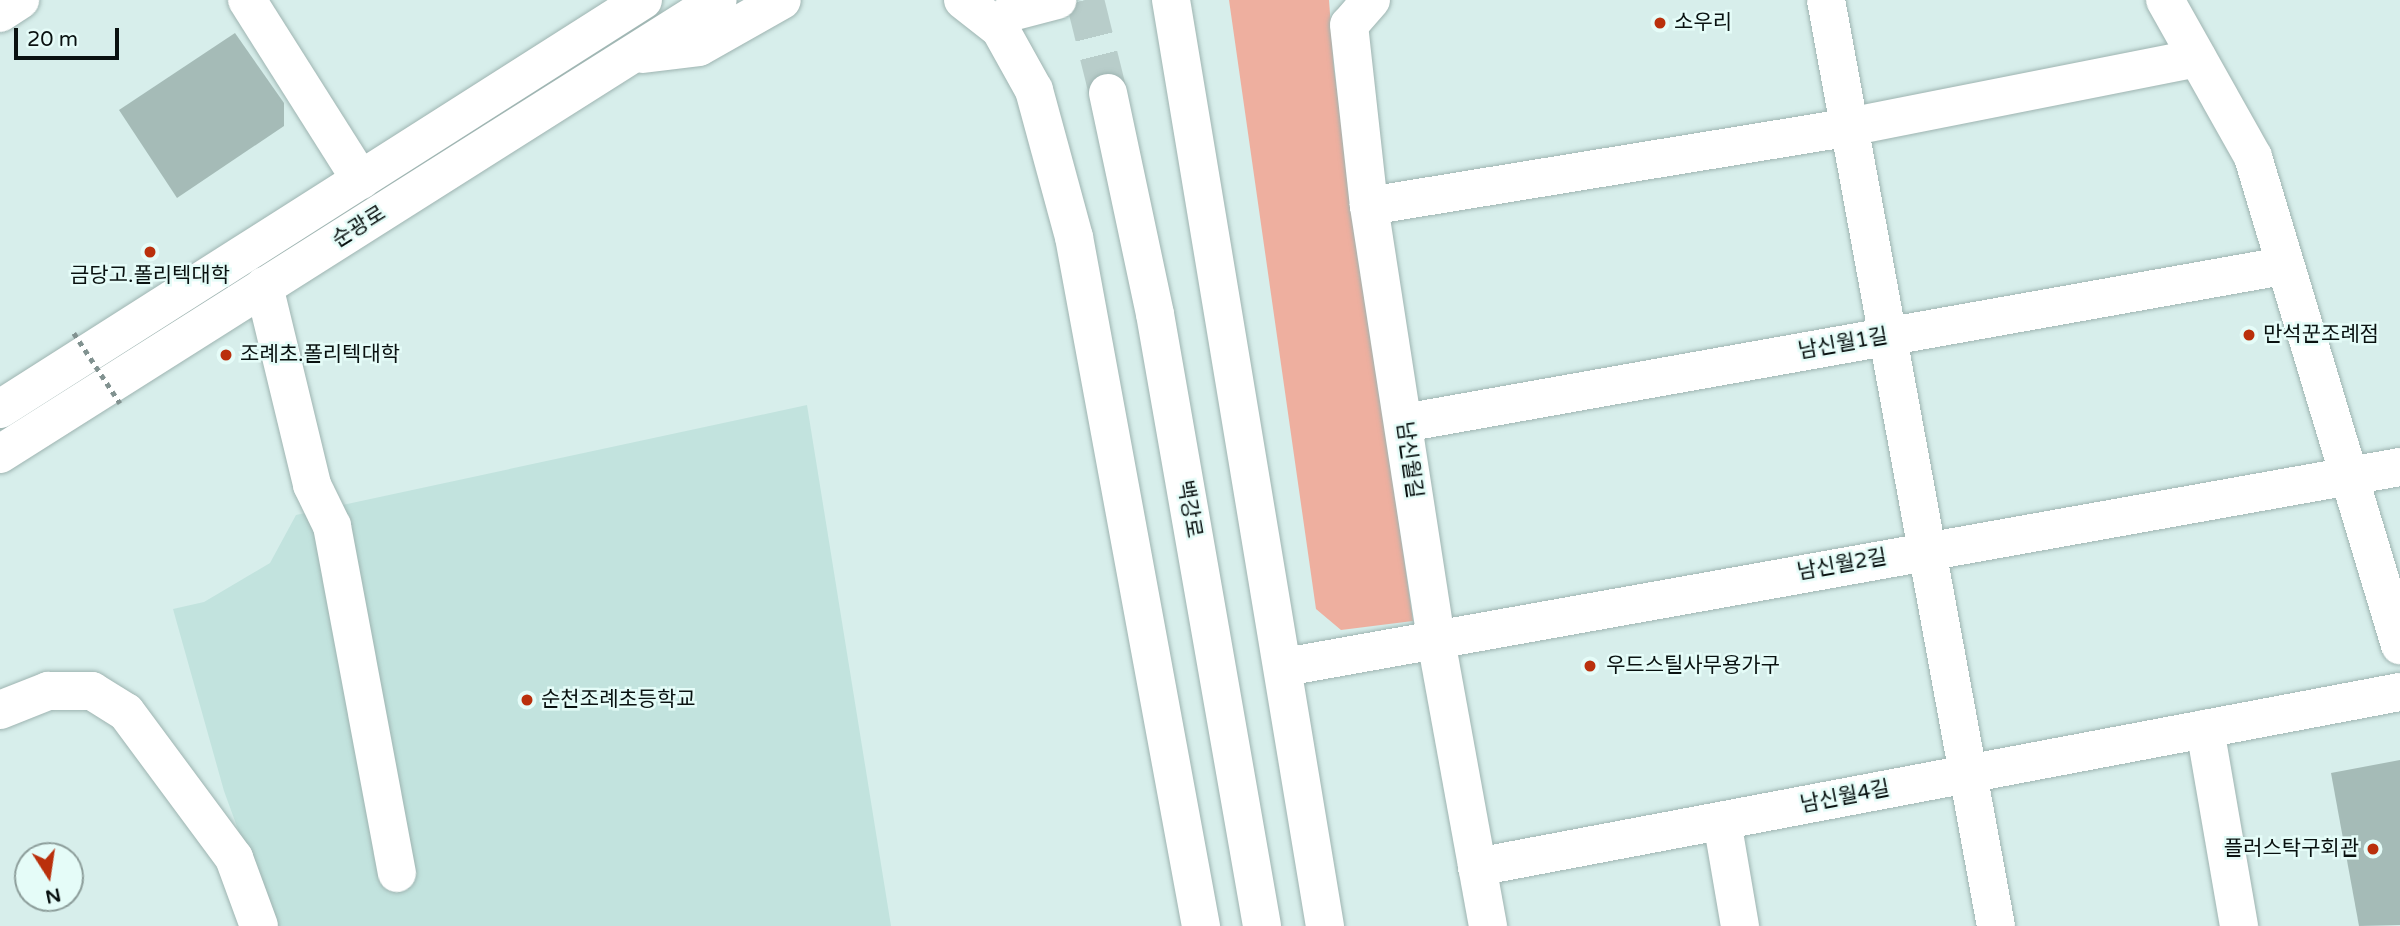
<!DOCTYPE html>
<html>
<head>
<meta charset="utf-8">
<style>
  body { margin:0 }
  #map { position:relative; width:2400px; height:926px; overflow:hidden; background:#d7eeeb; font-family:"Varela Round","Noto Sans KR",sans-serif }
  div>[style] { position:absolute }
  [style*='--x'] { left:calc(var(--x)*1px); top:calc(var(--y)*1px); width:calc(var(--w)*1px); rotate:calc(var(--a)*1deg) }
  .built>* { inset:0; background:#c2e3de }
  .green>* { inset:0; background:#eeaf9f }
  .building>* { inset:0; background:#a5bbb7 }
  .primary-tunnel>* { height:38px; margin-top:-19px; transform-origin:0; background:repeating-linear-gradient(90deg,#b8cdca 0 38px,transparent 0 57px) }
  .roads { filter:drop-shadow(0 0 2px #9eb4b1) drop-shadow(0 0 2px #9eb4b1) }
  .minor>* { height:38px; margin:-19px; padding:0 19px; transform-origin:19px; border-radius:19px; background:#fff }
  .tertiary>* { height:38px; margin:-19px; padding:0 19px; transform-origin:19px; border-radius:19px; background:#fff }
  .primary>* { height:38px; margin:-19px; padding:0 19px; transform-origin:19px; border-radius:19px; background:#fff }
  .path-bridge>* { height:4.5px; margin-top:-2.25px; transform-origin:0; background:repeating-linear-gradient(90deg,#819290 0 5px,transparent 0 10px) }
  .dots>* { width:19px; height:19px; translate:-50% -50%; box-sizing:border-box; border:4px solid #e5fcf8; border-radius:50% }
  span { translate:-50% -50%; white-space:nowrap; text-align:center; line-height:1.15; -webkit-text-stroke:5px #e5fcf8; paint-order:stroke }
  .poi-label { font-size:21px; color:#091110 }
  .left { translate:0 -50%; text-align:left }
  .right { translate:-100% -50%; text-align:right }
  .street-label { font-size:21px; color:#091110 }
  .north { position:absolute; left:14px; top:842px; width:70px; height:70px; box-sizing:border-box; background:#e5fcf8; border:2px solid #8d9e9b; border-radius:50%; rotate:168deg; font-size:19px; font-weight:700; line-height:28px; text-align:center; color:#091110 }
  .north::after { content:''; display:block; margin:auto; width:24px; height:32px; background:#ba300c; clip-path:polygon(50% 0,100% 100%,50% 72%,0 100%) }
  .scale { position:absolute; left:14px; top:28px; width:105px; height:32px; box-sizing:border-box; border:4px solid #091110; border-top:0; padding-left:9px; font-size:21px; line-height:24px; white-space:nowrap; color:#091110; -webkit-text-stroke:5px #e5fcf8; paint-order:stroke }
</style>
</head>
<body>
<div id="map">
  <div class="built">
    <div style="clip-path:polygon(807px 405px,891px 926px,268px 926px,263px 898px,224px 791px,173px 609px,204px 602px,270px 563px,296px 515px)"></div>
  </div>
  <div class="green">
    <div style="clip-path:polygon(1229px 0,1329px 0,1334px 69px,1413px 621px,1341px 630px,1316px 609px)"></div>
  </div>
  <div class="building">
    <div style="clip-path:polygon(235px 33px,284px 103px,284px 126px,177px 198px,119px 110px)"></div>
    <div style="clip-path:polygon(2400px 760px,2400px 925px,2359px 926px,2331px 773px)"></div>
  </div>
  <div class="primary-tunnel">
    <div style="--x:1085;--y:0;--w:96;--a:76.1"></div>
  </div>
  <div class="roads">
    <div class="minor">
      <div style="--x:247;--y:0;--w:213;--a:57.7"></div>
      <div style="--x:1371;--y:0;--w:33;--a:131"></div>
      <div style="--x:1349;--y:25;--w:182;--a:83.7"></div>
      <div style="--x:1369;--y:206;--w:439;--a:81.2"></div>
      <div style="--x:1436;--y:640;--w:291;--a:79.7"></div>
      <div style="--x:1826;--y:0;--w:941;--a:79.6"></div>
      <div style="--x:2165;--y:0;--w:180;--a:60.7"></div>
      <div style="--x:2253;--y:157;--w:510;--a:73.24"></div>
      <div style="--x:0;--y:13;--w:24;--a:-33"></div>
      <div style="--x:1369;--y:206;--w:486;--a:-9.3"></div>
      <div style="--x:1849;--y:127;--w:355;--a:-11.2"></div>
      <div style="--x:264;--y:286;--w:205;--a:76.4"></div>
      <div style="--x:312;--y:485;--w:46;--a:64"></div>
      <div style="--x:332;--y:526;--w:353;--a:79.4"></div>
      <div style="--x:1404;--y:423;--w:893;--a:-10.13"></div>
      <div style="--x:0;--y:710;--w:52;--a:-21.6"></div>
      <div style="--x:48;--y:691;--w:44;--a:0"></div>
      <div style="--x:92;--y:691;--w:40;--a:32"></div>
      <div style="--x:126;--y:712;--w:182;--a:53.5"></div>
      <div style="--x:234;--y:858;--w:72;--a:69.8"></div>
      <div style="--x:2205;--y:729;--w:200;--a:80.2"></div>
      <div style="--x:1722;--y:821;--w:107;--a:80.3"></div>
      <div style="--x:1477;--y:867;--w:939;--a:-10.74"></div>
    </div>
    <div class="tertiary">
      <div style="--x:1285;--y:667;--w:1133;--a:-10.17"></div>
    </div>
    <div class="primary">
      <div style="--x:963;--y:0;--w:47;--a:38.1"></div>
      <div style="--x:1000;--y:29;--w:70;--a:60.9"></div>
      <div style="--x:1034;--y:90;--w:152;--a:74.8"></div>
      <div style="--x:1074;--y:237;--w:701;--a:79.56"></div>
      <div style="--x:1171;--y:0;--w:939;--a:80.56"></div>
      <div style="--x:1011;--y:12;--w:48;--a:-14.6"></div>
      <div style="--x:643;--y:54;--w:56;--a:-7.1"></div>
      <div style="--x:699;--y:47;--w:95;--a:-29.5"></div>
      <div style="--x:1108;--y:93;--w:226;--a:78"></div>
      <div style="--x:1155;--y:314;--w:621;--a:80.08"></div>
      <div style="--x:0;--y:409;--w:762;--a:-32.46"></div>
      <div style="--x:0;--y:454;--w:849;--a:-32.31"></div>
    </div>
  </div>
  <div class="path-bridge">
    <div style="--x:74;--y:333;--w:84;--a:56.7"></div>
  </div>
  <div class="dots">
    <div style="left:1660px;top:23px;background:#ba300c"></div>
    <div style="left:150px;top:252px;background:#ba300c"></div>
    <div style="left:2249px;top:335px;background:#ba300c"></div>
    <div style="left:226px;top:355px;background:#ba300c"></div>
    <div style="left:1590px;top:666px;background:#ba300c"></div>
    <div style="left:527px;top:700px;background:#ba300c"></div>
    <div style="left:2373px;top:849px;background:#ba300c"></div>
  </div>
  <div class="poi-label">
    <span class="left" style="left:1674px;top:23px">소우리</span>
    <span style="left:150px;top:276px">금당고.폴리텍대학</span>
    <span class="left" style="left:2263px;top:335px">만석꾼조례점</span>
    <span class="left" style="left:240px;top:355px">조례초.폴리텍대학</span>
    <span class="left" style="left:1606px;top:666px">우드스틸사무용가구</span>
    <span class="left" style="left:541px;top:700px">순천조례초등학교</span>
    <span class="right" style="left:2359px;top:849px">플러스탁구회관</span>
  </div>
  <div class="street-label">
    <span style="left:359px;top:227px;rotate:-32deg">순광로</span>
    <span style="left:1843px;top:344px;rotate:-10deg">남신월1길</span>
    <span style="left:1409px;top:460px;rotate:82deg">남신월길</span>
    <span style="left:1189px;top:509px;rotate:80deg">백강로</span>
    <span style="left:1842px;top:565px;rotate:-10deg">남신월2길</span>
    <span style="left:1845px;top:797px;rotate:-11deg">남신월4길</span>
  </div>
  <div class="north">N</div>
  <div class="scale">20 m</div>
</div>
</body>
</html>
